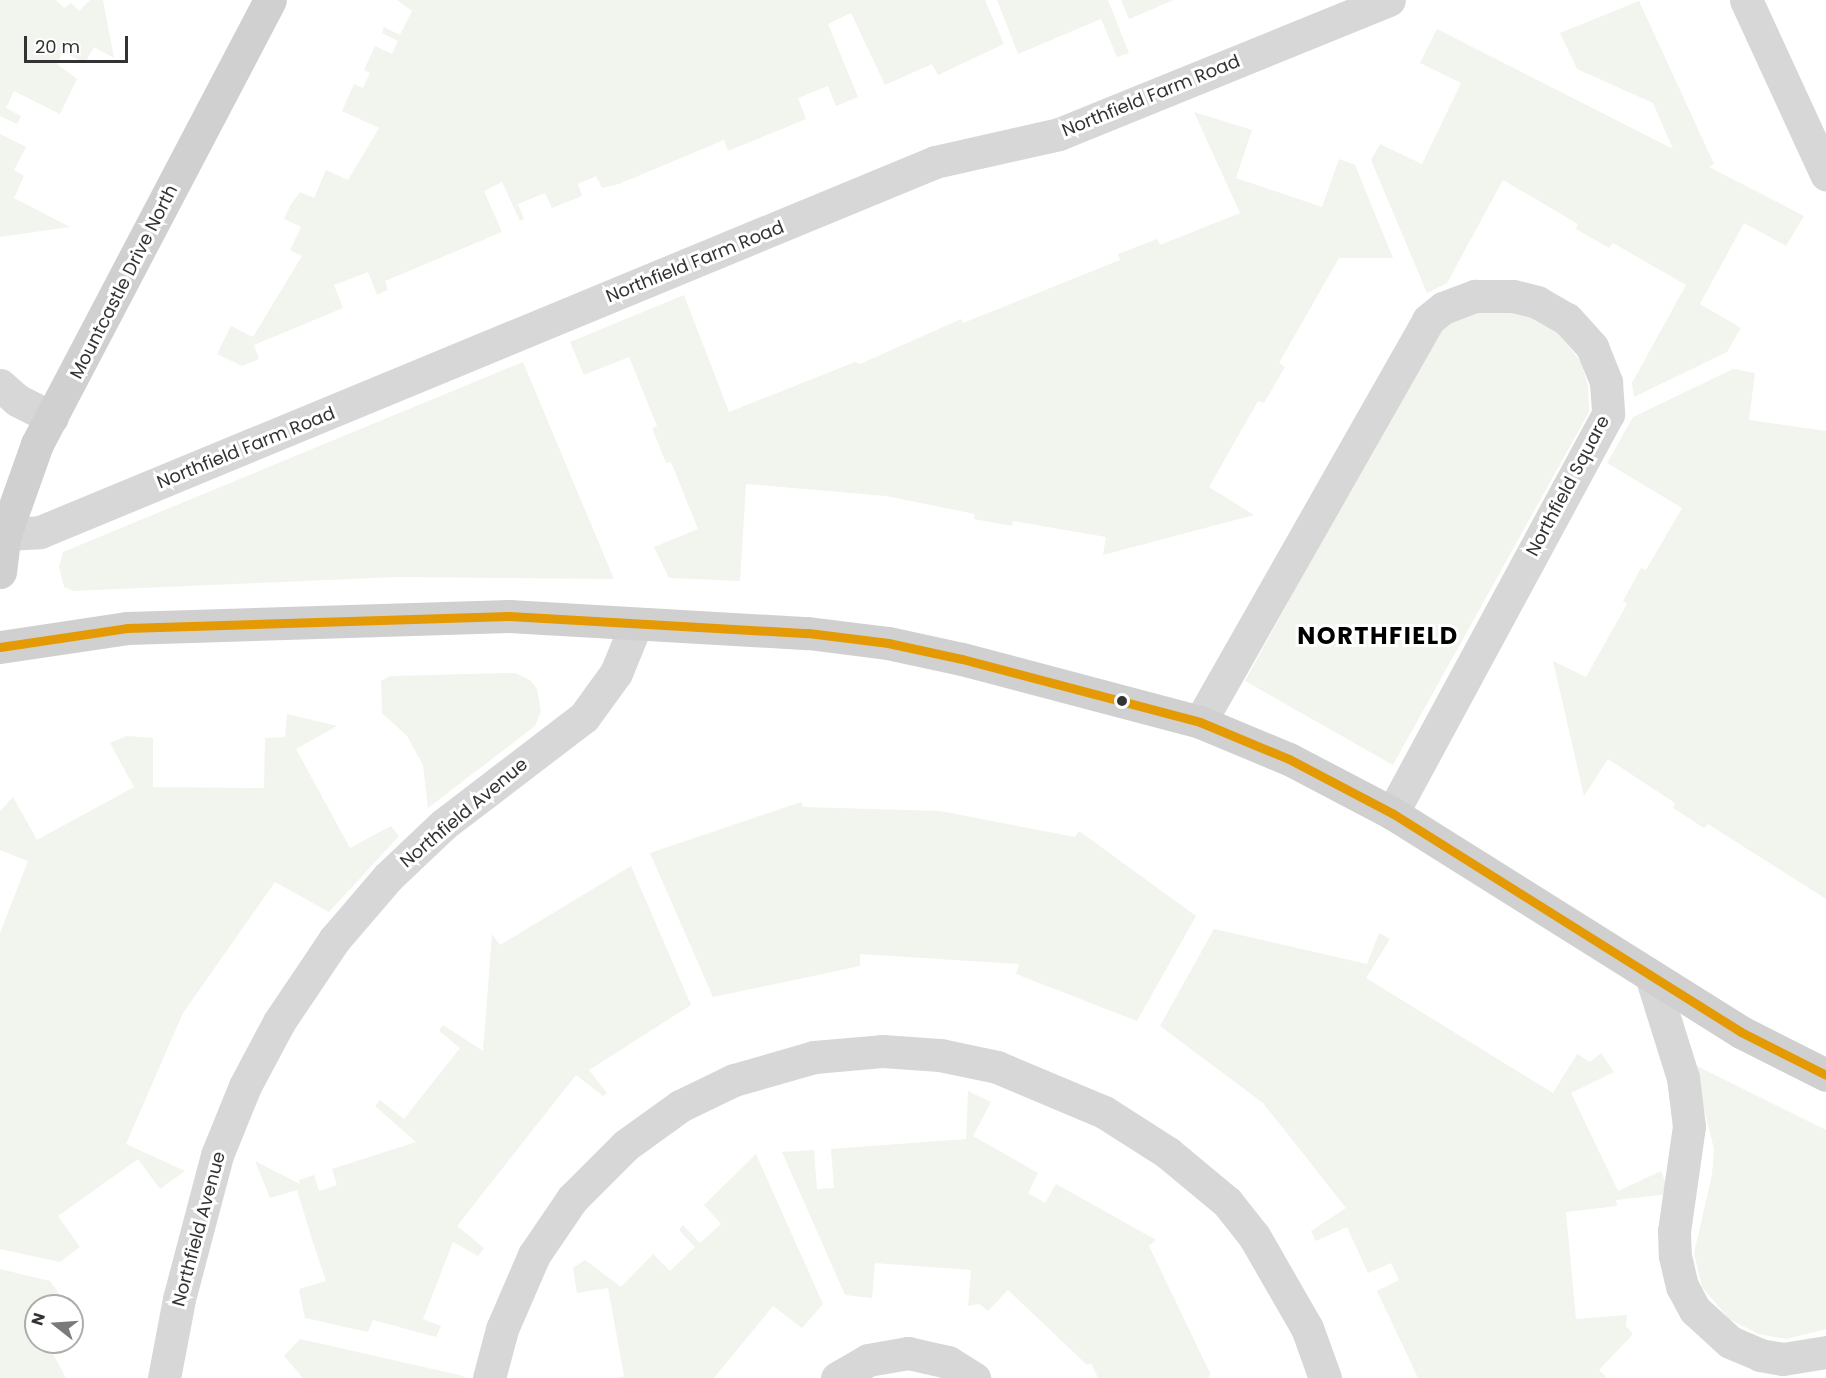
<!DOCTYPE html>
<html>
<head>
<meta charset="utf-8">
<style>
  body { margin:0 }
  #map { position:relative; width:1826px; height:1378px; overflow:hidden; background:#fff; font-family:Poppins,sans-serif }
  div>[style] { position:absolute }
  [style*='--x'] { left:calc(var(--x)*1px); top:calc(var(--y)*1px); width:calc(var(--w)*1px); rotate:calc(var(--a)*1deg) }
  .green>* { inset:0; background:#f1f5ed }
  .street>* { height:33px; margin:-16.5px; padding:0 16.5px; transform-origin:16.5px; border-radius:16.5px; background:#d7d7d7 }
  .secondary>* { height:33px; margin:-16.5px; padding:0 16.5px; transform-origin:16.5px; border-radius:16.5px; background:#d0d0d0 }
  .bus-1>* { height:9px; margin:-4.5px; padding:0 4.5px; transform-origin:4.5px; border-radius:4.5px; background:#e39a05 }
  .dots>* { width:16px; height:16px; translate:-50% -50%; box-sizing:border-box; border:3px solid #fff; border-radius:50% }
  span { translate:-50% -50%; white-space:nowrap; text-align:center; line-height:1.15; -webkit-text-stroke:6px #fff; paint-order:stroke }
  .street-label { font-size:18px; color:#333 }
  .district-label { font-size:24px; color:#000; font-weight:700; letter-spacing:1.5px }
  .north { position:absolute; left:24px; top:1294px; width:60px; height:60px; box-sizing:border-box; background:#fff; border:2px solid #adadad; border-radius:50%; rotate:287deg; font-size:16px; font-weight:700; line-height:24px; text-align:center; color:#333 }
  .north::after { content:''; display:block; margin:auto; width:21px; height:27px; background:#7a7a7a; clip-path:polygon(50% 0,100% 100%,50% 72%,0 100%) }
  .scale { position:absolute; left:24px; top:36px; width:104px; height:27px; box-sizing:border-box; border:3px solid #333; border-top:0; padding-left:8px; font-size:18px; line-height:21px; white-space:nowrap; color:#333; -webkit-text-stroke:4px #fff; paint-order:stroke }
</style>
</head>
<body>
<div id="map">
  <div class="green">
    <div style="clip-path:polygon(0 0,56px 0,64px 8px,71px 3px,79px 11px,90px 0,103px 0,114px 58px,94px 47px,85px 63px,63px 52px,57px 64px,77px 79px,60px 114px,14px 91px,6px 108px,21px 116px,17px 124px,0 116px)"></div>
    <div style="clip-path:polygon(397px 0,985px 0,1004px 44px,938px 75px,932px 64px,885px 85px,851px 13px,828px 24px,858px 97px,836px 106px,828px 86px,798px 98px,806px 119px,799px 122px,728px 151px,724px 140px,619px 184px,602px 188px,596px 176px,578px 184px,582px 196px,552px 208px,545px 193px,518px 204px,524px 219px,520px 221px,502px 182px,484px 191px,502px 232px,385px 281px,388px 290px,377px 295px,368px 272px,334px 285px,343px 308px,254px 345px,259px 359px,242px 366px,217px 354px,231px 326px,253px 337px,302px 256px,290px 250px,301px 227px,284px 219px,290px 206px,300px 192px,314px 198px,326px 170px,348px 180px,379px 128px,342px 111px,354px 84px,363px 88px,370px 73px,364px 70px,375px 46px,392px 54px,398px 41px,382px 33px,384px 27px,400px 35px,412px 11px)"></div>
    <div style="clip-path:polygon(997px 0,1108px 0,1129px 53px,1117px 57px,1101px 19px,1018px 54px)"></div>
    <div style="clip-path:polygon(1121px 0,1174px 0,1129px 19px)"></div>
    <div style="clip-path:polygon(1639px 1px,1714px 164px,1709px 167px,1804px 216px,1786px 246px,1744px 223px,1700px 304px,1741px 328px,1727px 352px,1634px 397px,1632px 383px,1686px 285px,1613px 243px,1609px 248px,1576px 229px,1578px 224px,1503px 180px,1447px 283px,1427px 293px,1371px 160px,1380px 144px,1422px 164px,1461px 83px,1420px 63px,1437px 29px,1673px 149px,1653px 103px,1577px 69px,1560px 33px)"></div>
    <div style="clip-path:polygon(1194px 112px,1252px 130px,1236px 178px,1322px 207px,1339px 159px,1355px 165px,1393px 258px,1339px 258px,1279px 363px,1285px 367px,1264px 403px,1258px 401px,1209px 487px,1254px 515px,1103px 555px,1106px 537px,1013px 521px,1012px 526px,974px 519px,975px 514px,886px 496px,746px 484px,740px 581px,669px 578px,654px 547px,698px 529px,671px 462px,666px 463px,652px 428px,657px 426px,629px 357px,584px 375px,570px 342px,684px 295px,729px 412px,855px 362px,860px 364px,961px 319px,963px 323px,1120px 260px,1118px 254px,1157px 239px,1160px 245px,1240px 213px)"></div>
    <div style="clip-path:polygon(0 134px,26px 147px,14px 170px,24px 176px,14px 198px,70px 227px,0 237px)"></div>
    <div style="clip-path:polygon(1479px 309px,1525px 313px,1556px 330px,1581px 362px,1588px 386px,1589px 412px,1393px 765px,1245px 681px,1438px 328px)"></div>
    <div style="clip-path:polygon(523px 362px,614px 579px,395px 577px,73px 591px,64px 587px,59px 567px,63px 552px)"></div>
    <div style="clip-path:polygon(1733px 369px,1755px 373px,1749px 420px,1826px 431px,1826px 899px,1708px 824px,1704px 828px,1673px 808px,1675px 803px,1608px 759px,1584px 796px,1553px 661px,1586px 677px,1627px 604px,1623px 601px,1641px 568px,1646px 570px,1682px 508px,1607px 463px,1633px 417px)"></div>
    <div style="clip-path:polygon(515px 673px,530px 680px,537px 689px,541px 711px,535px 726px,428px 808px,423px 765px,407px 736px,382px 713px,381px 681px,390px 676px)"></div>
    <div style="clip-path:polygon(287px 714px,337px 726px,296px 749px,350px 848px,391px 826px,399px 836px,329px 912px,275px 882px,183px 1013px,126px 1144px,185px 1171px,160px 1189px,138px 1159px,58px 1216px,80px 1247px,60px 1262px,0 1249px,0 933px,28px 861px,0 850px,0 811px,13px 797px,37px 840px,134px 787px,110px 743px,126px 736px,153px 738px,153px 787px,264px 788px,265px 738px,285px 737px)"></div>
    <div style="clip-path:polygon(801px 802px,803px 807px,940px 811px,1075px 837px,1079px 831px,1196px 916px,1137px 1021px,1016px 974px,1019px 964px,860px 954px,860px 966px,713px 997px,650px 853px)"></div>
    <div style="clip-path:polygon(631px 866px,691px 1005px,589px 1070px,607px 1093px,603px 1096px,576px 1075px,457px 1226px,484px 1248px,478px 1256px,453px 1242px,423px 1319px,441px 1326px,436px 1337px,373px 1320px,368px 1332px,305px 1318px,299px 1289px,326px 1281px,311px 1236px,297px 1190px,270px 1198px,255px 1161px,300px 1184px,299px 1180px,314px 1175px,319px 1191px,337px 1185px,332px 1169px,416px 1142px,375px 1106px,380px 1100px,404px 1119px,460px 1048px,439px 1031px,443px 1025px,483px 1051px,492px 934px,500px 945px)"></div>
    <div style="clip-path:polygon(1214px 929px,1367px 964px,1379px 933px,1390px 939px,1366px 978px,1553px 1093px,1577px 1054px,1590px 1062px,1601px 1053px,1614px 1072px,1571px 1093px,1618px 1191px,1661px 1171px,1670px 1194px,1616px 1200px,1617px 1206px,1566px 1212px,1576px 1319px,1627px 1315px,1626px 1326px,1633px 1334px,1599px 1370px,1607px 1378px,1418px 1378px,1377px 1291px,1399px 1280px,1391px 1263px,1368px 1273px,1347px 1227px,1316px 1241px,1311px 1231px,1346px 1208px,1263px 1103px,1160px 1026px)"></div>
    <div style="clip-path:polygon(1693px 1064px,1826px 1130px,1826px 1329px,1787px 1339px,1758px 1334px,1729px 1319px,1702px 1287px,1694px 1253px,1712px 1175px,1714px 1149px)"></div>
    <div style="clip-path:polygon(968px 1091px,991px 1102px,973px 1136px,1038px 1173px,1028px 1193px,1045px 1203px,1056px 1184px,1156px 1240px,1149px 1246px,1210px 1373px,1209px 1378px,1098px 1378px,1091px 1363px,1087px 1365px,1008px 1290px,988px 1311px,979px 1304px,968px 1306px,971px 1270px,875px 1263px,872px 1298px,845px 1295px,782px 1152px,814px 1150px,817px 1189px,834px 1188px,831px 1149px,966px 1139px)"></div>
    <div style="clip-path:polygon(756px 1154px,823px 1304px,802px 1328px,773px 1306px,714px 1378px,616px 1378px,624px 1376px,608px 1288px,577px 1293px,573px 1268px,585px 1260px,621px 1287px,653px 1254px,670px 1271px,695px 1247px,679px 1230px,683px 1225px,700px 1243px,721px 1224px,704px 1205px)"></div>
    <div style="clip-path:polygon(0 1269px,50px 1281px,67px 1306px,36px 1306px,36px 1342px,47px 1342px,66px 1378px,0 1378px)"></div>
    <div style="clip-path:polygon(300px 1339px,459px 1375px,467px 1378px,303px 1378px,284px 1356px)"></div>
  </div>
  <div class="street">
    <div style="--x:1746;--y:0;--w:192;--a:65.3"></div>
    <div style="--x:0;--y:385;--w:23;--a:41"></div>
    <div style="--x:17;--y:400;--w:39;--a:27"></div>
    <div style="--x:5;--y:534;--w:35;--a:-3"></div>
    <div style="--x:40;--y:532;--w:968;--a:-22.46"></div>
    <div style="--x:935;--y:162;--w:127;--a:-12.7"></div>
    <div style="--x:1059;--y:134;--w:356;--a:-22.1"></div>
    <div style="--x:1200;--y:722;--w:462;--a:-60.4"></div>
    <div style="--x:1428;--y:320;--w:19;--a:-39"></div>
    <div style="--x:1443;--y:308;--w:34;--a:-21"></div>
    <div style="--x:1475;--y:296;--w:38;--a:0"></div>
    <div style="--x:1513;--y:296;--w:25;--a:14"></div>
    <div style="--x:1537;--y:302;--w:34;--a:30"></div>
    <div style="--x:1567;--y:319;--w:38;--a:48"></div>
    <div style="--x:1592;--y:347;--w:38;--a:68"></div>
    <div style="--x:1606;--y:382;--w:32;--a:86"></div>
    <div style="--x:1608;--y:414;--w:454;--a:118.4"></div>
    <div style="--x:1652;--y:979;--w:104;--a:72.6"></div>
    <div style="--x:1683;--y:1078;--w:48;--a:82.9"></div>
    <div style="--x:1689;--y:1126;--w:106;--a:98.1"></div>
    <div style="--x:1674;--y:1231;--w:25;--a:88"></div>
    <div style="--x:1675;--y:1256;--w:31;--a:77"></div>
    <div style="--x:1682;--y:1286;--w:27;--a:62"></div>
    <div style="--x:1695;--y:1310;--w:47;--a:42.4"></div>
    <div style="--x:1730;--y:1342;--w:33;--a:23"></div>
    <div style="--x:1760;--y:1355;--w:23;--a:10"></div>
    <div style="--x:1783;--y:1359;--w:44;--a:-9.2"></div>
    <div style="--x:164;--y:1378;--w:80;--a:-79.2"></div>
    <div style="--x:179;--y:1299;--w:149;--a:-75.2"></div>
    <div style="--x:217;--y:1155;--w:74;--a:-67.9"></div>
    <div style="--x:245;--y:1086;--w:72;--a:-62"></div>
    <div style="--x:279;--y:1022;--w:99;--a:-56.1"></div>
    <div style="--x:334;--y:940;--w:83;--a:-49.4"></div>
    <div style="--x:388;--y:877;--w:77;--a:-43.4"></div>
    <div style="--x:444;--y:824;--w:176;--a:-37.4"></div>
    <div style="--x:584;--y:717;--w:54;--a:-54"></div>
    <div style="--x:616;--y:673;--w:53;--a:-67.8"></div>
    <div style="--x:489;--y:1378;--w:51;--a:-75.1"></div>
    <div style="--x:502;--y:1329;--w:81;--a:-66.6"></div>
    <div style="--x:534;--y:1255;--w:68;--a:-55.8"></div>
    <div style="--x:572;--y:1199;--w:76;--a:-45"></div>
    <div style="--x:626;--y:1145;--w:67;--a:-35.8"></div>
    <div style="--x:680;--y:1106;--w:60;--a:-25.7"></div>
    <div style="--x:734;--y:1080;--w:83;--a:-16"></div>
    <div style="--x:814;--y:1057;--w:68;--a:-5"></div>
    <div style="--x:882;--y:1051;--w:58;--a:3.9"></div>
    <div style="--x:940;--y:1055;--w:58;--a:11.9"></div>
    <div style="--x:997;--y:1067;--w:116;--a:22.8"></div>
    <div style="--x:1104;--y:1112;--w:76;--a:32.6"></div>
    <div style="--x:1168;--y:1153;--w:77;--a:39.7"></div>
    <div style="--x:1227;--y:1202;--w:43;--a:51.5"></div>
    <div style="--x:1254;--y:1236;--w:106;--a:60.1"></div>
    <div style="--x:1307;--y:1328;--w:53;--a:70.2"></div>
    <div style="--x:837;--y:1378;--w:36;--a:-30"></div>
    <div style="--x:868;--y:1360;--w:41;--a:-9.9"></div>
    <div style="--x:908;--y:1353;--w:41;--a:12.7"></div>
    <div style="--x:948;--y:1362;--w:31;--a:32"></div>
  </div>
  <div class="secondary">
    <div style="--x:0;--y:572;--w:38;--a:-83"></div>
    <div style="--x:5;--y:534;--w:96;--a:-70.4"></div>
    <div style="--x:37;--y:444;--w:501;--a:-62.31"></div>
    <div style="--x:0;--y:647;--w:128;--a:-8.5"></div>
    <div style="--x:127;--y:628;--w:382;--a:-1.8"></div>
    <div style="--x:509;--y:616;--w:299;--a:3.3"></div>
    <div style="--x:808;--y:633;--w:81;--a:7.1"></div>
    <div style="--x:888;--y:643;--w:76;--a:12.2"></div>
    <div style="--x:962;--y:659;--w:246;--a:14.8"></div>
    <div style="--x:1200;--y:722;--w:96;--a:22.6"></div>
    <div style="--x:1289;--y:759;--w:116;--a:27.7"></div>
    <div style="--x:1392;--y:813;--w:412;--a:32.1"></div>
    <div style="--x:1741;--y:1032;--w:95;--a:26.8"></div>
  </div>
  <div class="bus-1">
    <div style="--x:0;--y:647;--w:128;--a:-8.5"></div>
    <div style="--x:127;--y:628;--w:382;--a:-1.8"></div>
    <div style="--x:509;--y:616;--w:299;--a:3.3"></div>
    <div style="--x:808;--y:633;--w:81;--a:7.1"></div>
    <div style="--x:888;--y:643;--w:76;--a:12.2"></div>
    <div style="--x:962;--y:659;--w:246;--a:14.8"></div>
    <div style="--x:1200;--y:722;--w:96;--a:22.6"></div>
    <div style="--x:1289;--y:759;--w:116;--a:27.7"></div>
    <div style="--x:1392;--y:813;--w:412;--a:32.1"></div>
    <div style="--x:1741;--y:1032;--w:95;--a:26.8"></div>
  </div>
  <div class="dots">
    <div style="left:1122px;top:701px;background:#333"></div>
  </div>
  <div class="street-label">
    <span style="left:1151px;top:96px;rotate:-22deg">Northfield Farm Road</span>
    <span style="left:695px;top:262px;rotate:-22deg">Northfield Farm Road</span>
    <span style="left:124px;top:282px;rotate:-63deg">Mountcastle Drive North</span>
    <span style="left:246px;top:448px;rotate:-22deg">Northfield Farm Road</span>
    <span style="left:1568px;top:486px;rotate:-62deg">Northfield Square</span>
    <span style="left:464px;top:813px;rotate:-40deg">Northfield Avenue</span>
    <span style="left:199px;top:1229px;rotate:-75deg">Northfield Avenue</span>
  </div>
  <div class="district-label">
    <span style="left:1378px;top:636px">NORTHFIELD</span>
  </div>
  <div class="north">N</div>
  <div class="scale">20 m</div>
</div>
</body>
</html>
